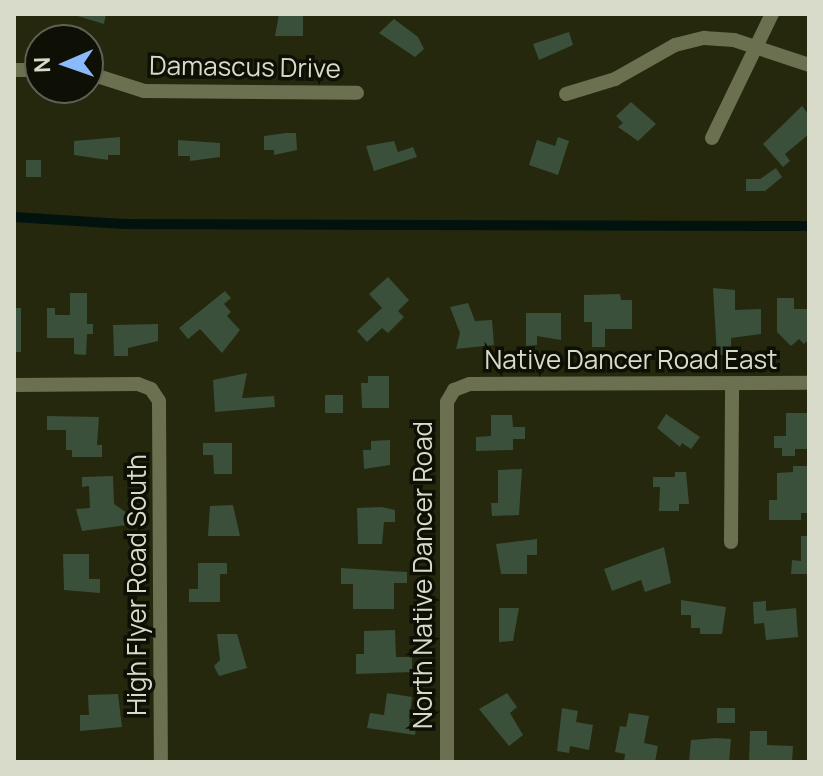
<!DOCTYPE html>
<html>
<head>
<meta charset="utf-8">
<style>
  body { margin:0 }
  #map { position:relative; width:823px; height:776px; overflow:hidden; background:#25280c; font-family:Manrope,sans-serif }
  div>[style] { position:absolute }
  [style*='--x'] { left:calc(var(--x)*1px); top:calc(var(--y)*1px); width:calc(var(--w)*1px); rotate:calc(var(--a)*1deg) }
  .canal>* { height:10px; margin:-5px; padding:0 5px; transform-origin:5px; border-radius:5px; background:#02130e }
  .building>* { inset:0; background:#3a503a; transform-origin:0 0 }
  .minor>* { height:14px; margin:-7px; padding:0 7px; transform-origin:7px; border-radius:7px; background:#6b7051 }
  span { translate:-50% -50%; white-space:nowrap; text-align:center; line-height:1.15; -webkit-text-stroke:7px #0e1005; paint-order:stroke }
  .street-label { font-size:26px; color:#d8dbca }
  .frame { position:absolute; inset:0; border:16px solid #d8dbca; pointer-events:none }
  .north { position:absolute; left:24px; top:24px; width:80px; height:80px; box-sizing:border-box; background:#0e1005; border:2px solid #5f6154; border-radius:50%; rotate:268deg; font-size:22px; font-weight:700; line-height:32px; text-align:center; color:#d8dbca }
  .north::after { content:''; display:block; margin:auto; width:28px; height:36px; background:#8bbafc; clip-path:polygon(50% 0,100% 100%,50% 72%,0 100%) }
</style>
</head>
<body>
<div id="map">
  <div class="canal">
    <div style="--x:14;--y:217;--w:110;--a:3.6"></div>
    <div style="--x:124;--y:224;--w:685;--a:0.17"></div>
  </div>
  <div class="building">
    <div style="clip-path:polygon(71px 14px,106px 14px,104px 24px)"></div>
    <div style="clip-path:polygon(279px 14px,303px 14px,303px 36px,275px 36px)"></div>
    <div style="clip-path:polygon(394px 19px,418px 37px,424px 49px,415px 57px,379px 33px)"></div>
    <div style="clip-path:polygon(569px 32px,573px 45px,539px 60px,533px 44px)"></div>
    <div style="clip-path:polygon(631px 102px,656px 124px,638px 141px,618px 127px,623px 123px,616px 116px)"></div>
    <div style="clip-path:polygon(802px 106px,809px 115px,809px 134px,785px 154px,790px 161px,783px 167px,763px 144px)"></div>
    <div style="clip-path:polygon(286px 133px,296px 133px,297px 150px,274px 155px,274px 150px,264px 150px,264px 136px)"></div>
    <div style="clip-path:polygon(120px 137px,120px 155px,108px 155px,108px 160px,74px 155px,74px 141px)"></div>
    <div style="clip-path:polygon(558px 137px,569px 141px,558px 175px,529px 165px,537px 140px,555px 146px)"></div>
    <div style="clip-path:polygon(178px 140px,220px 143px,220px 157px,190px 161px,190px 156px,178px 156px)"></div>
    <div style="clip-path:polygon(394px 141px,398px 152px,413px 147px,417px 157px,374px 171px,366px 146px)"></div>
    <div style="left:26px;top:160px;width:15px;height:17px"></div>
    <div style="clip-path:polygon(776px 168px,782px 177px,765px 191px,746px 191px,746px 179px,760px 179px)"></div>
    <div style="clip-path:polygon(388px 277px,409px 300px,398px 311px,404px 317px,388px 333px,382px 328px,367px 342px,357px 331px,382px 308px,369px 294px)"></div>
    <div style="clip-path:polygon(713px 288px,735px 290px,735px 310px,761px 309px,761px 334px,731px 338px,731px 355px,717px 355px)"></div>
    <div style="clip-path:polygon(225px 291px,231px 298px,224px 304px,231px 312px,227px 316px,240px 330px,222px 353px,200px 329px,188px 339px,179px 328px)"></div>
    <div style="clip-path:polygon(70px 293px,87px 293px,87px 324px,93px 324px,93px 334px,87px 334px,86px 355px,74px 354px,74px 338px,47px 338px,47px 308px,55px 308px,55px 315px,70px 315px)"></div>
    <div style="clip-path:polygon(620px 294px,621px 300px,632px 300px,632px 329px,605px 329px,605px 347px,592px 347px,592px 322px,584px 322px,584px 295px)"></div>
    <div style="clip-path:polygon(777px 298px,794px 298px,794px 309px,809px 309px,809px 339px,804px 344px,799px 339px,791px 346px,777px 332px)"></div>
    <div style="clip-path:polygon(468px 303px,475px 321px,492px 320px,494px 345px,456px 349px,460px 333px,450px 307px)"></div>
    <div style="left:14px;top:308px;width:7px;height:44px"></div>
    <div style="clip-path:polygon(526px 313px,561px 313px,561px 340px,537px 336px,537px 345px,526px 346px)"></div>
    <div style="clip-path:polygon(158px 324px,158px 341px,128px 348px,128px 356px,114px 356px,113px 325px)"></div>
    <div style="clip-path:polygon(247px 373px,242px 398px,274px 396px,275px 407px,215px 412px,213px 380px)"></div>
    <div style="clip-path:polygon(368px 376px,389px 376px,389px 408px,362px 408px,361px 383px,368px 383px)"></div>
    <div style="left:343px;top:395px;width:18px;height:18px;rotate:90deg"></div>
    <div style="clip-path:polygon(786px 413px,809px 413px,809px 449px,795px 449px,795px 456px,782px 456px,782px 448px,774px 448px,774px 436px,786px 436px)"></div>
    <div style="clip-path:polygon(666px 414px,700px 437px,691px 449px,682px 443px,680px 447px,657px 428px)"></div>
    <div style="clip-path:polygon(491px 415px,512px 415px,513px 427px,525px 427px,525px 439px,513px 439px,513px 450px,476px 451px,476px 437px,491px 436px)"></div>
    <div style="clip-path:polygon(47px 416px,99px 417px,97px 445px,102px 445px,102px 457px,72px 457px,72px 450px,66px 450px,66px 430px,47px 430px)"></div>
    <div style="clip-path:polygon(390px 440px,390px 465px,364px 469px,363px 450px,371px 450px,371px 441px)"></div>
    <div style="clip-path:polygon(203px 443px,232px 443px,232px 474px,214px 474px,213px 455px,203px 455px)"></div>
    <div style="clip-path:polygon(793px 466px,809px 466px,809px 513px,801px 513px,801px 520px,769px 520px,769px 500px,777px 500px,777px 473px,793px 472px)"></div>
    <div style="clip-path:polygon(522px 469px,519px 515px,492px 516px,491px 503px,498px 503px,498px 470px)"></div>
    <div style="clip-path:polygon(675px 472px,686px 472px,689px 504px,679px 504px,679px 511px,659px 511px,660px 487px,653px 487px,653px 477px,675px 477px)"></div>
    <div style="clip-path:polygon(113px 476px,114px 504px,127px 513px,127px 525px,82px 531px,76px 509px,90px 508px,89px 486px,82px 487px,82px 477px)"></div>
    <div style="clip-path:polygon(233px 505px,240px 536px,208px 536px,210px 506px)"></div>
    <div style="clip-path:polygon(382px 507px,395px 510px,395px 522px,384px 522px,382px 544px,358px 544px,357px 508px)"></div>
    <div style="clip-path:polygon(801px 536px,809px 536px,809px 574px,791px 574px,792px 560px,801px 561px)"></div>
    <div style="clip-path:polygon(537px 539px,537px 555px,527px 555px,527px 574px,501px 574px,496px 544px)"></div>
    <div style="clip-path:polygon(664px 547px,671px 583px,645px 592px,641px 580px,612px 591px,604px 569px)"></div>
    <div style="clip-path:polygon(63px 554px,89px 554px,89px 579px,100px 579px,100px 593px,64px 590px)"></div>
    <div style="clip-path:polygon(198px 563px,227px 563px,227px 574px,220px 574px,220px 602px,189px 602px,189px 589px,198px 589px)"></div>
    <div style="clip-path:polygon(341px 568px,407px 572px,407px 583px,394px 583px,394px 609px,353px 609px,353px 584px,341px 584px)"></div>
    <div style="clip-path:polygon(681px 600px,726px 607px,722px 634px,700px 634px,700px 628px,691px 628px,691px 615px,681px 615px)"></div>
    <div style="clip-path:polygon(766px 601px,766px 611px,796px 608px,798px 637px,766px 640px,764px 623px,754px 624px,753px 602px)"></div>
    <div style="clip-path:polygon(499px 608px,519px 608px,513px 641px,499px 642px)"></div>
    <div style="clip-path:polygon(395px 630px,396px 657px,412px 657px,412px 672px,356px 674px,356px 654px,364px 654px,364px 631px)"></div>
    <div style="clip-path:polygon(217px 634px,237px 634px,247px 668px,219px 676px,214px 666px,220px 660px)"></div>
    <div style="clip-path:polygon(387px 693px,412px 697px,409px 722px,417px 723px,415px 735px,367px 728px,370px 713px,384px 715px)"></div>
    <div style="clip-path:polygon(507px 693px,517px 707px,510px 713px,523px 735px,509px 746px,479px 709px)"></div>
    <div style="clip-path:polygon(118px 694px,122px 727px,80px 731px,80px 715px,89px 715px,88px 695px)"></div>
    <div style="clip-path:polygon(562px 708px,578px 711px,576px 722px,593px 725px,589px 750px,570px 746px,569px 753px,557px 751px)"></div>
    <div style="left:717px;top:708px;width:18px;height:15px"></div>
    <div style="clip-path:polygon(629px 713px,649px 716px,644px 743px,658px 746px,655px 762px,624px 762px,625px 754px,615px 752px,620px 726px,626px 727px)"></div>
    <div style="clip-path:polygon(750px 731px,767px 731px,767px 745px,793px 746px,792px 762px,749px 762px)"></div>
    <div style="clip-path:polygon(716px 738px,731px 739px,729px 762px,689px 762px,691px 740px)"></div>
  </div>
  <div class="minor">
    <div style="--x:14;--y:70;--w:26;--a:0"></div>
    <div style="--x:88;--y:73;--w:59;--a:17.8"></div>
    <div style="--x:144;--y:91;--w:213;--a:0.5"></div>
    <div style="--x:566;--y:94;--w:51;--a:-17"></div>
    <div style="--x:615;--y:79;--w:69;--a:-29.5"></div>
    <div style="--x:675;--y:45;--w:30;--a:-14"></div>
    <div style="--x:704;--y:38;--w:30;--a:4"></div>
    <div style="--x:734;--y:40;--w:79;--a:18.4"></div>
    <div style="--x:712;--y:138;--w:138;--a:-64.2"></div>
    <div style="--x:14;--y:385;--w:124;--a:-0.5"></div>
    <div style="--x:138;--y:384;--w:14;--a:21"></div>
    <div style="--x:151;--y:389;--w:14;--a:56"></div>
    <div style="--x:159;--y:401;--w:361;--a:89.7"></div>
    <div style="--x:731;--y:542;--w:158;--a:-89.6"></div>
    <div style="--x:447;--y:762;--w:360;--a:-90"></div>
    <div style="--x:447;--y:402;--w:14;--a:-60"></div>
    <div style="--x:454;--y:390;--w:17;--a:-21"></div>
    <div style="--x:470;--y:384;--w:339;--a:-0.2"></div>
  </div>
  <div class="street-label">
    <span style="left:245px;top:67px;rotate:1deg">Damascus Drive</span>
    <span style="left:631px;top:360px">Native Dancer Road East</span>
    <span style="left:423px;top:575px;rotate:-90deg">North Native Dancer Road</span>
    <span style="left:137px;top:585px;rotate:-90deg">High Flyer Road South</span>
  </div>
  <div class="frame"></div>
  <div class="north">N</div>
</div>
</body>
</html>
